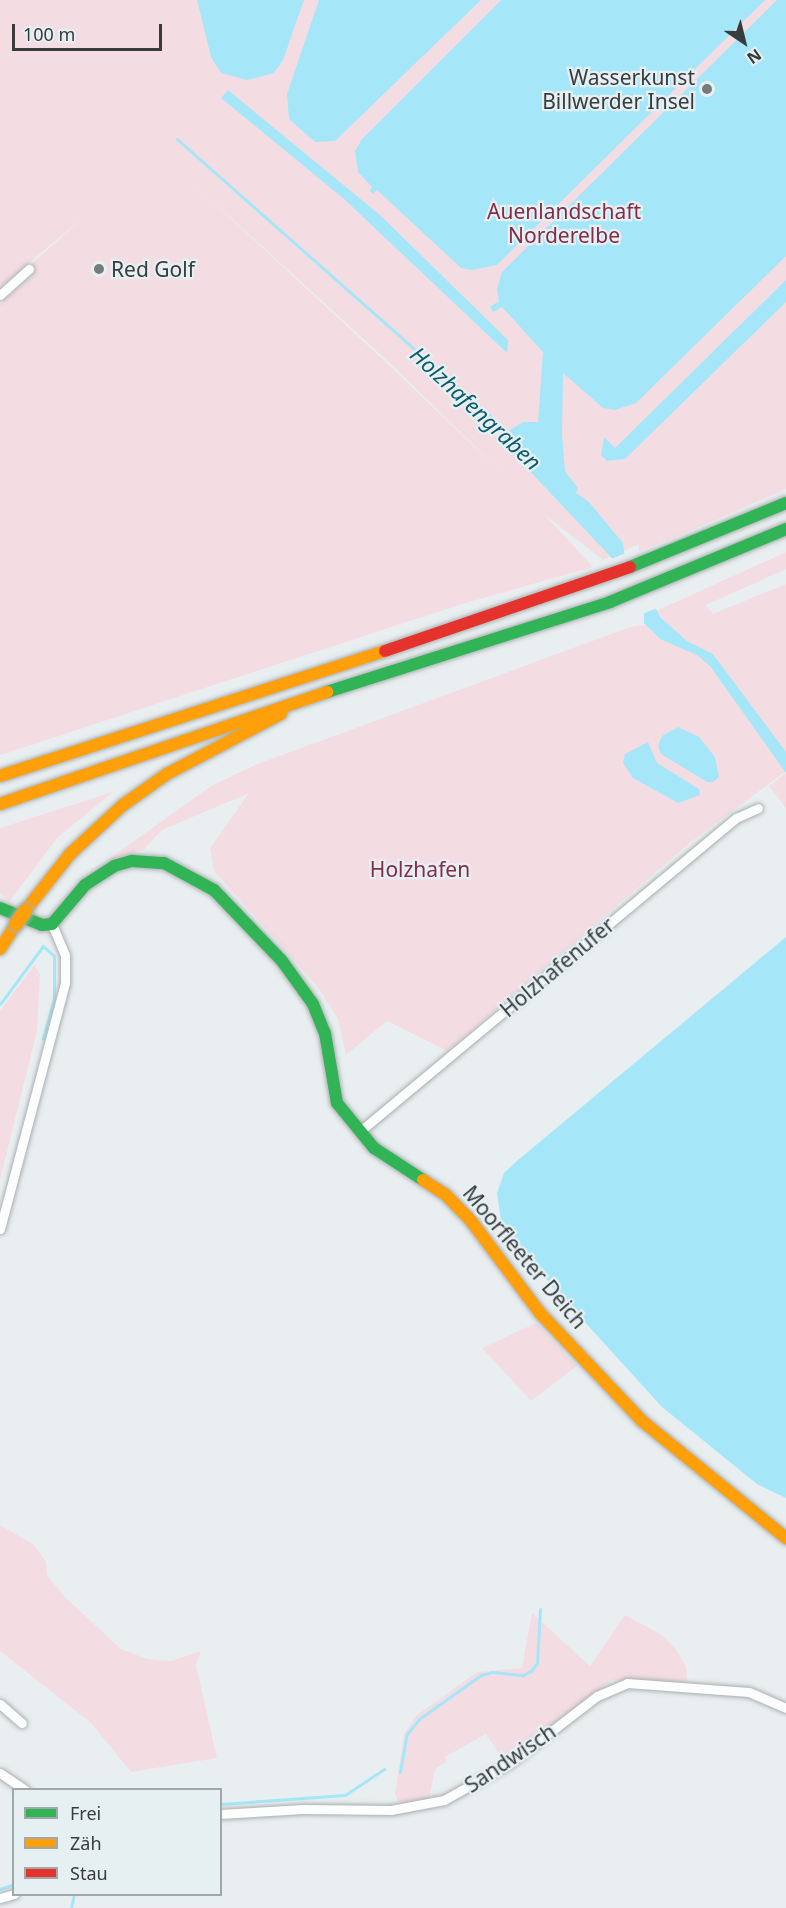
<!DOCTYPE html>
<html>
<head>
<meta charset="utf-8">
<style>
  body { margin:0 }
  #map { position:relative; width:786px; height:1908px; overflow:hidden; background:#e9eff0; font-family:"Noto Sans",sans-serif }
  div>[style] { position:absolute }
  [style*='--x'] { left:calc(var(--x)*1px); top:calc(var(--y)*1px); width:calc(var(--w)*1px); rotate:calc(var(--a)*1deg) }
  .green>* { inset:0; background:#f3dde3 }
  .water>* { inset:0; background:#a5e7f8 }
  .pier>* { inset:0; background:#e9eff0 }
  .stream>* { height:3px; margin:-1.5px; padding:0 1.5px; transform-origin:1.5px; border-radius:1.5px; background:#a5e7f8 }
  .roads { filter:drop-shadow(0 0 2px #abafb0) drop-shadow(0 0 2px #abafb0) }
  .street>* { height:9px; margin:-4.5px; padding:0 4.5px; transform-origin:4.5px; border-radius:4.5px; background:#fcfdfd }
  .fast>* { height:12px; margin:-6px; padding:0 6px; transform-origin:6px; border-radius:6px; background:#30b455 }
  .slow>* { height:12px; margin:-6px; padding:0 6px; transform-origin:6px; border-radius:6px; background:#ff9f0a }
  .jam>* { height:12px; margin:-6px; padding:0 6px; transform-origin:6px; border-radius:6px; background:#e5322d }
  .bridges { filter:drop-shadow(0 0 2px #abafb0) drop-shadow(0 0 2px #abafb0) }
  .slow-bridge>* { height:14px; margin:-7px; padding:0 7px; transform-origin:7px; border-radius:7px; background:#ff9f0a }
  .dots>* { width:16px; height:16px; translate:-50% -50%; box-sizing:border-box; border:3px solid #e6f0f3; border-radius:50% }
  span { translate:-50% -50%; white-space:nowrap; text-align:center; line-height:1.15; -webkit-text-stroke:4.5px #e6f0f3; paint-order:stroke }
  .poi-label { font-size:21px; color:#383c3d }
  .right { translate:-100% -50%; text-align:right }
  .left { translate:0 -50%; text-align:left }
  .park-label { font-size:21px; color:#842b46 }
  .street-label { font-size:21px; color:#383c3d }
  .water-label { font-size:22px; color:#0b5b6c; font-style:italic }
  .legend { position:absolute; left:12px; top:1788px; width:210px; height:108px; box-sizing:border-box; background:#e6f0f3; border:2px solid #a0a8aa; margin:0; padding:8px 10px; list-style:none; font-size:18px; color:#383c3d }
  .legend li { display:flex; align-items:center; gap:12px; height:30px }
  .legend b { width:30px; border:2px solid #a0a8aa }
  .north { position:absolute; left:714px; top:12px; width:60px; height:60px; -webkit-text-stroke:4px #e6f0f3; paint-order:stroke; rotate:145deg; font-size:16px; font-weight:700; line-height:24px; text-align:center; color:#383c3d }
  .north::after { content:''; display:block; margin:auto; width:21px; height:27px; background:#383c3d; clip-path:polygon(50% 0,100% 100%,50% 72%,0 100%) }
  .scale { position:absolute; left:12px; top:24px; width:150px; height:27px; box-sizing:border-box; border:3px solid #383c3d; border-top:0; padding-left:8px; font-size:18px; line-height:21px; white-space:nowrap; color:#383c3d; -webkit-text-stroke:4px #e6f0f3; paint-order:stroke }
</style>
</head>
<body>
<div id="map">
  <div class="green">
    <div style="clip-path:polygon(evenodd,0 0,786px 0,786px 489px,673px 538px,639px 551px,639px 544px,603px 560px,545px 515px,593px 567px,462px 604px,0 755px,0 304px,34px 275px,27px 268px,83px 218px,0 287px,0 0,181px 172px,394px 367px,507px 478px,391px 367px,181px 172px)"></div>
    <div style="clip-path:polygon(786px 552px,786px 569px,706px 605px,713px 614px,786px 584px,786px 771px,692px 841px,447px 1051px,387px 1021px,346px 1055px,338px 1019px,318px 987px,214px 871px,210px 848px,249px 793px,162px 830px,143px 850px,106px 861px,211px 786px,255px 765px,630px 627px,665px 622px,656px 611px)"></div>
    <div style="clip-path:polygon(786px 773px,786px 808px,769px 786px)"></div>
    <div style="clip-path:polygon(113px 792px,58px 837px,9px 902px,0 893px,0 828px)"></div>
    <div style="clip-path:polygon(34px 965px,40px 974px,37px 1031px,0 1180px,0 1011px)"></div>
    <div style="clip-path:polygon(536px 1323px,577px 1366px,531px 1401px,482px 1348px)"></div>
    <div style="clip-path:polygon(0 1525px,34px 1545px,46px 1562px,47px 1575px,64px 1596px,121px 1649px,147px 1659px,171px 1661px,201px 1651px,196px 1665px,217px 1758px,131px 1772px,91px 1723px,0 1651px)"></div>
    <div style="clip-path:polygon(532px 1613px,590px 1666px,625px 1615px,662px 1635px,676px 1649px,686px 1667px,687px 1682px,612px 1680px,503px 1761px,486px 1734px,445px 1757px,446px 1762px,435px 1769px,429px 1799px,404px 1804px,398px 1801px,395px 1794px,404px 1734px,416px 1716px,477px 1672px,522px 1668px)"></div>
  </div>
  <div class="water">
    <div style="clip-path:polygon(197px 0,304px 0,283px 60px,274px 73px,247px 80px,221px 73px,211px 57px)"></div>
    <div style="clip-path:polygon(319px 0,481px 0,335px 141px,315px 142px,289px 119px,287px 94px)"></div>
    <div style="clip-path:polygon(501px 0,765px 0,497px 265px,472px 270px,461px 268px,377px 190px,373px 194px,370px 191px,372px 187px,358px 172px,355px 151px,362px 139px)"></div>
    <div style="clip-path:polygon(777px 0,786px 0,786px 256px,636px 403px,615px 410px,603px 408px,563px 373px,562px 435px,565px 471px,578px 488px,576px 493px,588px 501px,623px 543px,624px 552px,661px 618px,687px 641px,713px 654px,786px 752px,786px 773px,710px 666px,697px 655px,660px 639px,644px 623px,644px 614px,611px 557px,502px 442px,504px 434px,523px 422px,538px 422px,543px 352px,502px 307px,493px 312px,490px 307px,499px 301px,497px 289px,502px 272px)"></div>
    <div style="clip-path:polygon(228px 90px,380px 215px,508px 340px,507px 353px,344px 199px,221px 98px)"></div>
    <div style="clip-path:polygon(786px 280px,786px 302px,625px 459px,607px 461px,601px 455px,604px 437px,615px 448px)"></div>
    <div style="clip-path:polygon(678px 727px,699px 737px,715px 757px,719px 777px,713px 782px,707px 782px,661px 754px,658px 746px,662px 736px)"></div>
    <div style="clip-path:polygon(648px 742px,657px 763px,699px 789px,700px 795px,678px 803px,633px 778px,623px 763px,625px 754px)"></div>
    <div style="clip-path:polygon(786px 937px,786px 1498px,757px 1484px,662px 1407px,552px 1286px,501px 1221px,497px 1193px,504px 1173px,518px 1160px)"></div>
  </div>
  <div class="pier">
    <div style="clip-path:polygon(628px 552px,657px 608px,642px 614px,611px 559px)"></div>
  </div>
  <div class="stream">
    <div style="--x:177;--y:139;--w:445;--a:41.5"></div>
    <div style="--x:0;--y:1004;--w:72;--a:-53.4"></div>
    <div style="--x:43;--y:946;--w:15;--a:42"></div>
    <div style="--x:54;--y:956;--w:43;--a:90"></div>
    <div style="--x:54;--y:999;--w:41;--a:105.8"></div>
    <div style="--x:400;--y:1772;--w:39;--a:-80"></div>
    <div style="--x:407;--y:1734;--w:19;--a:-51"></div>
    <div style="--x:419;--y:1719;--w:76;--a:-35.4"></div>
    <div style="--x:481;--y:1675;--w:11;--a:-15"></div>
    <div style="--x:492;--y:1672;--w:31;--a:6"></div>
    <div style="--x:523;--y:1675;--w:9;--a:-27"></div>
    <div style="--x:531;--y:1671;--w:10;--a:-53"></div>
    <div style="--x:537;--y:1663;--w:54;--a:-86.8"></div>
    <div style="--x:220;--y:1804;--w:125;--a:-4.1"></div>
    <div style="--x:345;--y:1795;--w:47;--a:-33.7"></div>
    <div style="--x:0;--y:1889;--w:15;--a:-20"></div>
    <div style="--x:71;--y:1908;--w:14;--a:-78"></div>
  </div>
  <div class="roads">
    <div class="street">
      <div style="--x:0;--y:295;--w:39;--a:-42"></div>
      <div style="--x:359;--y:1132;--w:491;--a:-39.8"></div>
      <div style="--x:736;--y:818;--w:24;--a:-24"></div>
      <div style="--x:0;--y:1229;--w:254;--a:-75.2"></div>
      <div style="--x:65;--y:983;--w:28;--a:-90"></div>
      <div style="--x:65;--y:955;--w:34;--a:-113"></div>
      <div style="--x:0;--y:1704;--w:29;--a:41"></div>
      <div style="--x:0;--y:1773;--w:30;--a:34"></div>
      <div style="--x:220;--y:1814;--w:83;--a:-3.4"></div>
      <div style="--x:303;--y:1809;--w:88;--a:0.7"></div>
      <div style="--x:391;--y:1810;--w:54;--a:-10.7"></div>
      <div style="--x:444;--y:1800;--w:76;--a:-29.3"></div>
      <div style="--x:510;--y:1763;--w:110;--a:-37.6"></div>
      <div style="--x:597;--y:1696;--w:33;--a:-23"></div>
      <div style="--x:627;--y:1683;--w:122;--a:4.2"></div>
      <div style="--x:749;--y:1692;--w:40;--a:23.4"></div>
      <div style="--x:0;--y:1898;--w:15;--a:-16"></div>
    </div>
    <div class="fast">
      <div style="--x:630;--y:567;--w:169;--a:-22.3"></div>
      <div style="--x:327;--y:692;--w:297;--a:-17.6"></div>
      <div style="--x:610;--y:602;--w:191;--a:-22.5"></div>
      <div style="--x:0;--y:908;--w:45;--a:22"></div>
      <div style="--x:42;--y:925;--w:10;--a:-6"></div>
      <div style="--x:52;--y:924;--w:51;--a:-49.8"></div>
      <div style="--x:85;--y:885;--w:35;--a:-33"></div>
      <div style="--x:114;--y:866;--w:19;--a:-16"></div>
      <div style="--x:132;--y:861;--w:32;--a:4"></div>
      <div style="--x:164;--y:863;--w:57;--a:28.4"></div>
      <div style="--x:214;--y:890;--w:98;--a:46.2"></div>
      <div style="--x:282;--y:961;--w:53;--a:54.2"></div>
      <div style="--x:313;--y:1004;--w:31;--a:68"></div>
      <div style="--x:325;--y:1033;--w:71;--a:80.3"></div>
      <div style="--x:337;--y:1103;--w:58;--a:50.6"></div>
      <div style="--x:374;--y:1148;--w:59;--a:33.1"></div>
    </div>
    <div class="slow">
      <div style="--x:0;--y:776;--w:405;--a:-18"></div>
      <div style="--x:0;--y:804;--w:346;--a:-18.9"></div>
      <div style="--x:25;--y:911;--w:73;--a:-51.7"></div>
      <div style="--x:70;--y:854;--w:72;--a:-42.8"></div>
      <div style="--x:123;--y:805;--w:54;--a:-35.2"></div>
      <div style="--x:167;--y:774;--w:129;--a:-27.8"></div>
      <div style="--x:0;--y:949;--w:30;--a:-57"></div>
      <div style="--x:423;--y:1180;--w:27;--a:33"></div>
      <div style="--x:446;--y:1195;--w:36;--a:46"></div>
      <div style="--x:471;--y:1221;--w:115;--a:53.1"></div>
      <div style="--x:540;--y:1313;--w:149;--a:46.6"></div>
      <div style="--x:642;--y:1421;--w:186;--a:39.1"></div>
    </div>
    <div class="jam">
      <div style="--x:385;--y:651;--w:259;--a:-18.9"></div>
    </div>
  </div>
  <div class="bridges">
    <div class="slow-bridge">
      <div style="--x:16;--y:924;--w:16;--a:-55"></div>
    </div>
  </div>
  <div class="dots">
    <div style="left:707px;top:89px;background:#767b7c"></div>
    <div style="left:99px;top:269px;background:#767b7c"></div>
  </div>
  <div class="poi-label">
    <span class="right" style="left:695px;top:89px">Wasserkunst<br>Billwerder Insel</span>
    <span class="left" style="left:111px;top:269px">Red Golf</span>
  </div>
  <div class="park-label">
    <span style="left:564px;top:223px">Auenlandschaft<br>Norderelbe</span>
    <span style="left:420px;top:869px">Holzhafen</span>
  </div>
  <div class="street-label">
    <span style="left:557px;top:967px;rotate:-40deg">Holzhafenufer</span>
    <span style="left:525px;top:1257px;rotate:50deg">Moorfleeter Deich</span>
    <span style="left:510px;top:1758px;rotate:-34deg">Sandwisch</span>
  </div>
  <div class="water-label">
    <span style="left:476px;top:408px;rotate:43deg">Holzhafengraben</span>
  </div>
  <ul class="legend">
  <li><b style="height:8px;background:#30b455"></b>Frei</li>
  <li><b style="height:8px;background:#ff9f0a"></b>Zäh</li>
  <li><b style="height:8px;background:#e5322d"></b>Stau</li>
  </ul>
  <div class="north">N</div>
  <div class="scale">100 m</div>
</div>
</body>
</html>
